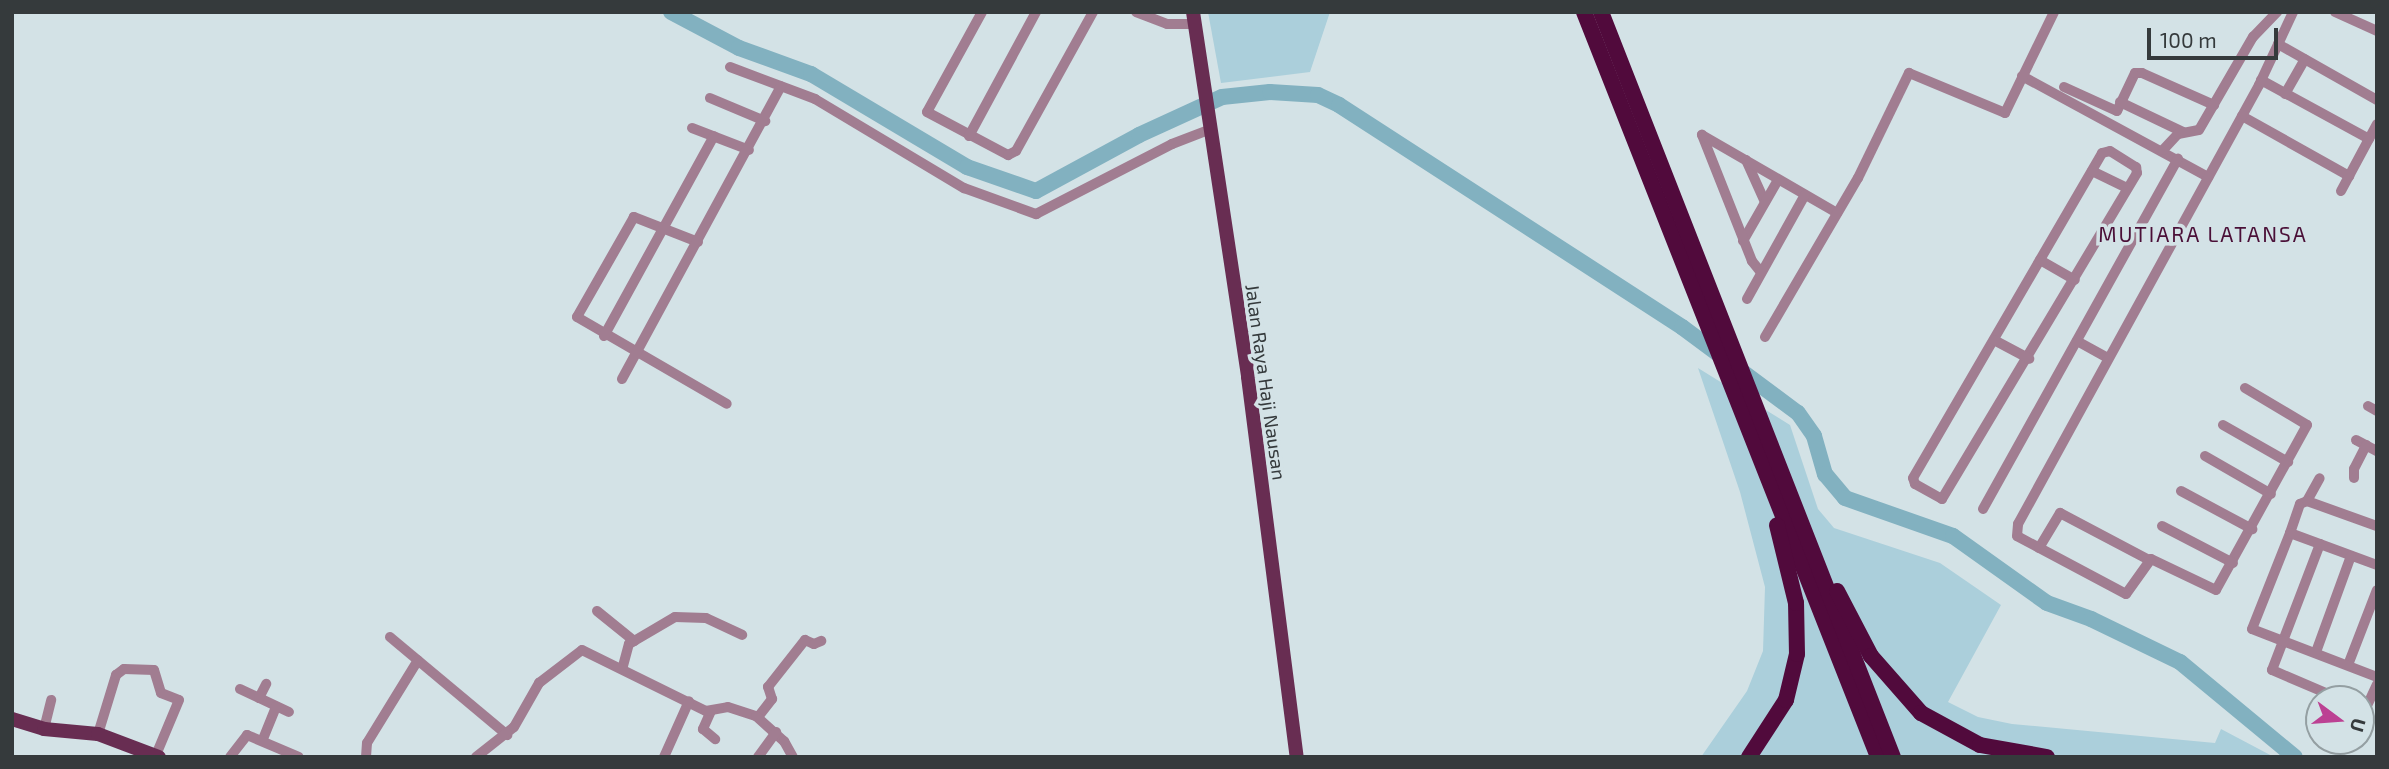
<!DOCTYPE html>
<html>
<head>
<meta charset="utf-8">
<style>
  body { margin:0 }
  #map { position:relative; width:2389px; height:769px; overflow:hidden; background:#d3e2e6; font-family:"Exo 2",sans-serif }
  div>[style] { position:absolute }
  [style*='--x'] { left:calc(var(--x)*1px); top:calc(var(--y)*1px); width:calc(var(--w)*1px); rotate:calc(var(--a)*1deg) }
  .green>* { inset:0; background:#abcfdb }
  .river>* { height:16px; margin:-8px; padding:0 8px; transform-origin:8px; border-radius:8px; background:#82b1c0 }
  .minor>* { height:10px; margin:-5px; padding:0 5px; transform-origin:5px; border-radius:5px; background:#a17d91 }
  .major>* { height:14px; margin:-7px; padding:0 7px; transform-origin:7px; border-radius:7px; background:#682d52 }
  .highway>* { height:16px; margin:-8px; padding:0 8px; transform-origin:8px; border-radius:8px; background:#510a3c }
  span { translate:-50% -50%; white-space:nowrap; text-align:center; line-height:1.15; -webkit-text-stroke:7px #d3e2e6; paint-order:stroke }
  .street-label { font-size:19px; color:#353a3c }
  .neighbourhood-label { font-size:21px; color:#4a0f37; letter-spacing:2px }
  .frame { position:absolute; inset:0; border:14px solid #353a3c; pointer-events:none }
  .north { position:absolute; left:2305px; top:685px; width:70px; height:70px; box-sizing:border-box; background:#d3e2e6; border:2px solid #949fa2; border-radius:50%; rotate:106deg; font-size:19px; font-weight:700; line-height:28px; text-align:center; color:#353a3c }
  .north::after { content:''; display:block; margin:auto; width:24px; height:32px; background:#bc4193; clip-path:polygon(50% 0,100% 100%,50% 72%,0 100%) }
  .scale { position:absolute; left:2147px; top:28px; width:131px; height:32px; box-sizing:border-box; border:4px solid #353a3c; border-top:0; padding-left:9px; font-size:21px; line-height:24px; white-space:nowrap; color:#353a3c; -webkit-text-stroke:5px #d3e2e6; paint-order:stroke }
</style>
</head>
<body>
<div id="map">
  <div class="green">
    <div style="clip-path:polygon(1208px 12px,1330px 12px,1310px 72px,1221px 83px)"></div>
    <div style="clip-path:polygon(1698px 368px,1790px 425px,1818px 509px,1834px 528px,1940px 563px,2001px 605px,1948px 702px,1978px 717px,2012px 724px,2215px 743px,2221px 729px,2274px 757px,1701px 757px,1747px 691px,1763px 651px,1765px 587px,1740px 492px)"></div>
  </div>
  <div class="river">
    <div style="--x:671;--y:12;--w:77;--a:27.9"></div>
    <div style="--x:739;--y:48;--w:77;--a:19.9"></div>
    <div style="--x:811;--y:74;--w:182;--a:30.8"></div>
    <div style="--x:967;--y:167;--w:73;--a:19.2"></div>
    <div style="--x:1036;--y:191;--w:117;--a:-28.5"></div>
    <div style="--x:1139;--y:135;--w:91;--a:-24.6"></div>
    <div style="--x:1222;--y:97;--w:48;--a:-5.9"></div>
    <div style="--x:1270;--y:92;--w:48;--a:3.6"></div>
    <div style="--x:1318;--y:95;--w:23;--a:25"></div>
    <div style="--x:1339;--y:105;--w:409;--a:32.9"></div>
    <div style="--x:1682;--y:327;--w:144;--a:36.6"></div>
    <div style="--x:1798;--y:413;--w:28;--a:55"></div>
    <div style="--x:1814;--y:436;--w:40;--a:74"></div>
    <div style="--x:1825;--y:474;--w:31;--a:50"></div>
    <div style="--x:1845;--y:498;--w:114;--a:19.4"></div>
    <div style="--x:1953;--y:536;--w:115;--a:35.5"></div>
    <div style="--x:2047;--y:603;--w:47;--a:20"></div>
    <div style="--x:2091;--y:619;--w:99;--a:25.8"></div>
    <div style="--x:2180;--y:662;--w:149;--a:39.6"></div>
  </div>
  <div class="minor">
    <div style="--x:982;--y:12;--w:114;--a:118.8"></div>
    <div style="--x:927;--y:112;--w:92;--a:28"></div>
    <div style="--x:1008;--y:155;--w:9;--a:-27"></div>
    <div style="--x:1016;--y:151;--w:159;--a:-61"></div>
    <div style="--x:1136;--y:12;--w:33;--a:21"></div>
    <div style="--x:1167;--y:24;--w:28;--a:0"></div>
    <div style="--x:2335;--y:12;--w:46;--a:24.3"></div>
    <div style="--x:2278;--y:44;--w:114;--a:29.5"></div>
    <div style="--x:730;--y:67;--w:91;--a:20.6"></div>
    <div style="--x:815;--y:99;--w:174;--a:30.9"></div>
    <div style="--x:964;--y:188;--w:77;--a:19.9"></div>
    <div style="--x:1036;--y:214;--w:153;--a:-27.2"></div>
    <div style="--x:1172;--y:144;--w:40;--a:-21"></div>
    <div style="--x:2022;--y:76;--w:212;--a:28.5"></div>
    <div style="--x:2261;--y:80;--w:123;--a:28.6"></div>
    <div style="--x:2064;--y:87;--w:58;--a:24.4"></div>
    <div style="--x:2117;--y:111;--w:42;--a:-64.7"></div>
    <div style="--x:2135;--y:73;--w:7;--a:0"></div>
    <div style="--x:2142;--y:73;--w:79;--a:24"></div>
    <div style="--x:2285;--y:94;--w:40;--a:-60.3"></div>
    <div style="--x:710;--y:98;--w:60;--a:22.7"></div>
    <div style="--x:2120;--y:102;--w:70;--a:25.5"></div>
    <div style="--x:2242;--y:116;--w:123;--a:29.3"></div>
    <div style="--x:692;--y:128;--w:61;--a:21.1"></div>
    <div style="--x:969;--y:136;--w:141;--a:-61.6"></div>
    <div style="--x:2163;--y:150;--w:22;--a:-47"></div>
    <div style="--x:2178;--y:134;--w:21;--a:-11"></div>
    <div style="--x:2199;--y:130;--w:108;--a:-59.9"></div>
    <div style="--x:2253;--y:37;--w:35;--a:-46"></div>
    <div style="--x:2110;--y:151;--w:31;--a:32"></div>
    <div style="--x:2136;--y:167;--w:6;--a:81"></div>
    <div style="--x:2137;--y:173;--w:380;--a:120.9"></div>
    <div style="--x:1942;--y:499;--w:31;--a:-151"></div>
    <div style="--x:1915;--y:484;--w:6;--a:-108"></div>
    <div style="--x:1913;--y:478;--w:376;--a:-59.8"></div>
    <div style="--x:2102;--y:153;--w:8;--a:-14"></div>
    <div style="--x:1746;--y:160;--w:46;--a:65.7"></div>
    <div style="--x:2092;--y:171;--w:39;--a:26"></div>
    <div style="--x:2341;--y:191;--w:76;--a:-61.8"></div>
    <div style="--x:1743;--y:241;--w:70;--a:-60.2"></div>
    <div style="--x:698;--y:242;--w:69;--a:-158.7"></div>
    <div style="--x:634;--y:217;--w:115;--a:119.7"></div>
    <div style="--x:577;--y:317;--w:173;--a:30.1"></div>
    <div style="--x:2040;--y:260;--w:40;--a:29.7"></div>
    <div style="--x:1760;--y:271;--w:13;--a:-129"></div>
    <div style="--x:1752;--y:261;--w:136;--a:-111.6"></div>
    <div style="--x:1702;--y:135;--w:156;--a:30"></div>
    <div style="--x:1747;--y:299;--w:119;--a:-60.9"></div>
    <div style="--x:604;--y:336;--w:228;--a:-61.2"></div>
    <div style="--x:1765;--y:337;--w:184;--a:-59.7"></div>
    <div style="--x:1858;--y:178;--w:117;--a:-64.1"></div>
    <div style="--x:1909;--y:73;--w:104;--a:22.6"></div>
    <div style="--x:2005;--y:113;--w:112;--a:-64.1"></div>
    <div style="--x:1994;--y:340;--w:40;--a:28"></div>
    <div style="--x:2077;--y:341;--w:35;--a:29"></div>
    <div style="--x:622;--y:379;--w:333;--a:-61.5"></div>
    <div style="--x:2245;--y:388;--w:72;--a:30.8"></div>
    <div style="--x:2307;--y:425;--w:188;--a:118.9"></div>
    <div style="--x:2216;--y:590;--w:72;--a:-154.5"></div>
    <div style="--x:2151;--y:559;--w:43;--a:125.5"></div>
    <div style="--x:2126;--y:594;--w:123;--a:-152"></div>
    <div style="--x:2017;--y:536;--w:12;--a:-85"></div>
    <div style="--x:2018;--y:524;--w:501;--a:-61.23"></div>
    <div style="--x:2259;--y:85;--w:81;--a:-65"></div>
    <div style="--x:2368;--y:406;--w:10;--a:29"></div>
    <div style="--x:2223;--y:425;--w:75;--a:29.6"></div>
    <div style="--x:2356;--y:440;--w:24;--a:28"></div>
    <div style="--x:2205;--y:456;--w:76;--a:29.9"></div>
    <div style="--x:2354;--y:478;--w:9;--a:-90"></div>
    <div style="--x:2354;--y:469;--w:27;--a:-63"></div>
    <div style="--x:2181;--y:491;--w:81;--a:28.2"></div>
    <div style="--x:2307;--y:501;--w:26;--a:-61"></div>
    <div style="--x:1983;--y:509;--w:401;--a:-60.9"></div>
    <div style="--x:2162;--y:526;--w:80;--a:27.5"></div>
    <div style="--x:2290;--y:533;--w:31;--a:-71"></div>
    <div style="--x:2300;--y:504;--w:8;--a:-23"></div>
    <div style="--x:2307;--y:501;--w:74;--a:19.7"></div>
    <div style="--x:2320;--y:544;--w:104;--a:110.9"></div>
    <div style="--x:2283;--y:641;--w:33;--a:-159"></div>
    <div style="--x:2252;--y:629;--w:103;--a:-68.4"></div>
    <div style="--x:2290;--y:533;--w:93;--a:20.2"></div>
    <div style="--x:2039;--y:548;--w:41;--a:-59"></div>
    <div style="--x:2060;--y:513;--w:101;--a:27.8"></div>
    <div style="--x:597;--y:611;--w:48;--a:39"></div>
    <div style="--x:390;--y:637;--w:153;--a:39.9"></div>
    <div style="--x:2316;--y:652;--w:102;--a:-70"></div>
    <div style="--x:2348;--y:665;--w:80;--a:-68.9"></div>
    <div style="--x:623;--y:666;--w:23;--a:-75"></div>
    <div style="--x:629;--y:644;--w:53;--a:-30.4"></div>
    <div style="--x:675;--y:617;--w:31;--a:2"></div>
    <div style="--x:706;--y:618;--w:40;--a:25"></div>
    <div style="--x:240;--y:689;--w:54;--a:25.1"></div>
    <div style="--x:259;--y:698;--w:16;--a:-63"></div>
    <div style="--x:2340;--y:699;--w:74;--a:-156.9"></div>
    <div style="--x:2272;--y:670;--w:31;--a:-69"></div>
    <div style="--x:2283;--y:641;--w:101;--a:21"></div>
    <div style="--x:2366;--y:708;--w:26;--a:-65"></div>
    <div style="--x:711;--y:711;--w:20;--a:114"></div>
    <div style="--x:703;--y:729;--w:16;--a:40"></div>
    <div style="--x:758;--y:717;--w:23;--a:-52"></div>
    <div style="--x:772;--y:699;--w:13;--a:-108"></div>
    <div style="--x:768;--y:687;--w:60;--a:-51.8"></div>
    <div style="--x:805;--y:640;--w:10;--a:24"></div>
    <div style="--x:814;--y:644;--w:8;--a:-23"></div>
    <div style="--x:44;--y:729;--w:30;--a:-76"></div>
    <div style="--x:98;--y:734;--w:62;--a:-73"></div>
    <div style="--x:116;--y:675;--w:10;--a:-37"></div>
    <div style="--x:124;--y:669;--w:30;--a:2"></div>
    <div style="--x:154;--y:670;--w:24;--a:73"></div>
    <div style="--x:161;--y:693;--w:19;--a:21"></div>
    <div style="--x:179;--y:700;--w:60;--a:112.7"></div>
    <div style="--x:263;--y:739;--w:35;--a:-68"></div>
    <div style="--x:230;--y:757;--w:28;--a:-52"></div>
    <div style="--x:247;--y:735;--w:56;--a:22.9"></div>
    <div style="--x:366;--y:757;--w:14;--a:-86"></div>
    <div style="--x:367;--y:743;--w:97;--a:-58.4"></div>
    <div style="--x:476;--y:757;--w:48;--a:-38.3"></div>
    <div style="--x:514;--y:727;--w:51;--a:-60.4"></div>
    <div style="--x:539;--y:683;--w:54;--a:-37.5"></div>
    <div style="--x:582;--y:650;--w:138;--a:26.2"></div>
    <div style="--x:706;--y:711;--w:22;--a:-10"></div>
    <div style="--x:728;--y:707;--w:29;--a:18"></div>
    <div style="--x:756;--y:716;--w:38;--a:42"></div>
    <div style="--x:784;--y:741;--w:18;--a:61"></div>
    <div style="--x:664;--y:757;--w:61;--a:-65.9"></div>
    <div style="--x:758;--y:757;--w:31;--a:-54"></div>
  </div>
  <div class="major">
    <div style="--x:1193;--y:12;--w:369;--a:81.4"></div>
    <div style="--x:1248;--y:377;--w:383;--a:82.7"></div>
    <div style="--x:12;--y:719;--w:34;--a:17"></div>
    <div style="--x:44;--y:729;--w:54;--a:5.3"></div>
    <div style="--x:98;--y:734;--w:65;--a:20.7"></div>
  </div>
  <div class="highway">
    <div style="--x:1584;--y:12;--w:801;--a:68.46"></div>
    <div style="--x:1601;--y:12;--w:800;--a:68.6"></div>
    <div style="--x:1837;--y:591;--w:73;--a:62.4"></div>
    <div style="--x:1871;--y:656;--w:76;--a:48.7"></div>
    <div style="--x:1921;--y:713;--w:67;--a:28.5"></div>
    <div style="--x:1980;--y:745;--w:68;--a:10.2"></div>
    <div style="--x:1749;--y:757;--w:68;--a:-57"></div>
    <div style="--x:1786;--y:700;--w:47;--a:-76.6"></div>
    <div style="--x:1797;--y:654;--w:51;--a:-91.1"></div>
    <div style="--x:1796;--y:603;--w:80;--a:-103.7"></div>
  </div>
  <div class="street-label">
    <span style="left:1266px;top:382px;rotate:82deg">Jalan Raya Haji Nausan</span>
  </div>
  <div class="neighbourhood-label">
    <span style="left:2203px;top:234px">MUTIARA LATANSA</span>
  </div>
  <div class="frame"></div>
  <div class="north">U</div>
  <div class="scale">100 m</div>
</div>
</body>
</html>
